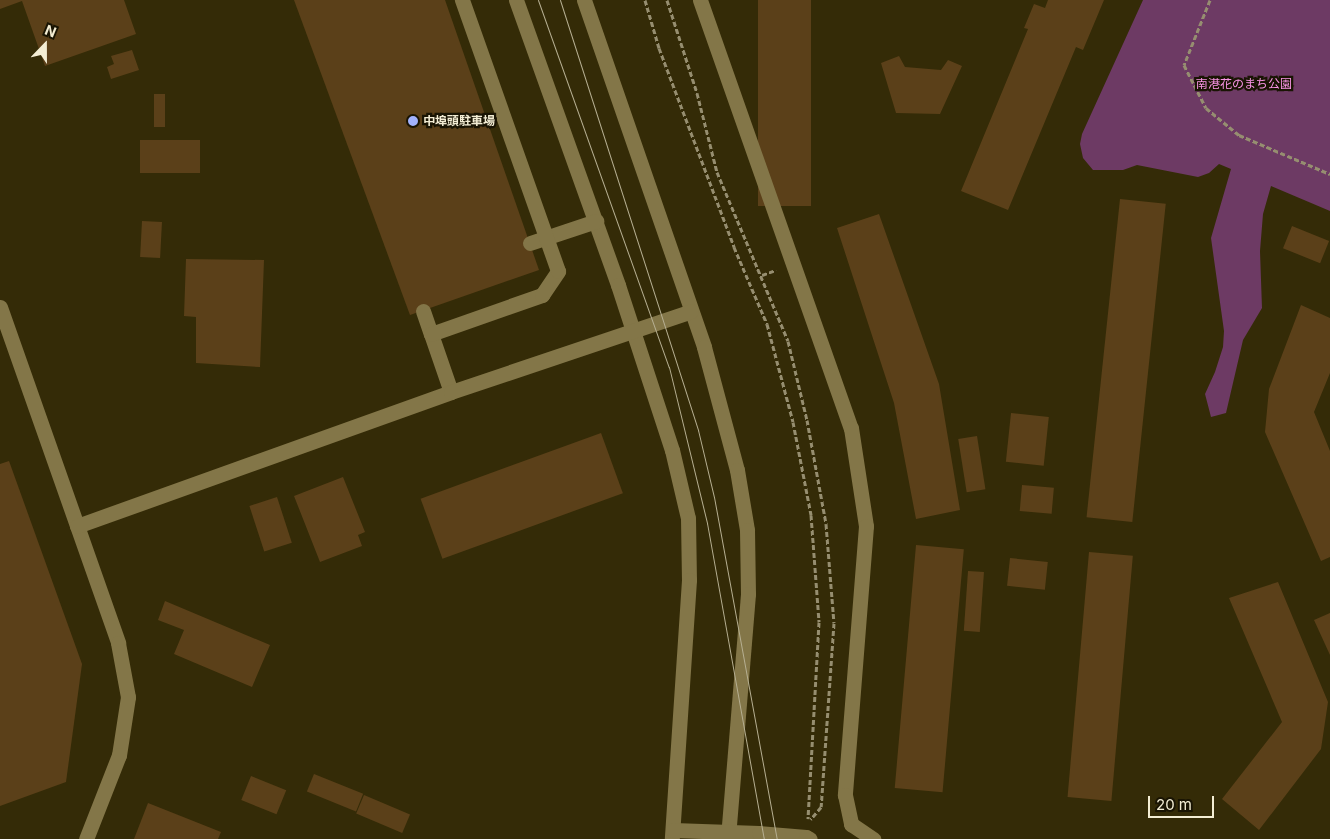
<!DOCTYPE html>
<html>
<head>
<meta charset="utf-8">
<style>
  body { margin:0 }
  #map { position:relative; width:1330px; height:839px; overflow:hidden; background:#342b07; font-family:Inter,"Noto Sans JP",sans-serif }
  div>[style] { position:absolute }
  [style*='--x'] { left:calc(var(--x)*1px); top:calc(var(--y)*1px); width:calc(var(--w)*1px); rotate:calc(var(--a)*1deg) }
  .green>* { inset:0; background:#6d3a64 }
  .building>* { inset:0; background:#5b4019; transform-origin:0 0 }
  .path>* { height:3px; margin-top:-1.5px; transform-origin:0; background:repeating-linear-gradient(90deg,#968e70 0 5px,transparent 0 7.5px) }
  .minor>* { height:15px; margin:-7.5px; padding:0 7.5px; transform-origin:7.5px; border-radius:7.5px; background:#837648 }
  .tram>* { height:1px; margin:-0.5px; padding:0 0.5px; transform-origin:0.5px; border-radius:0.5px; background:#b6af92 }
  .dots>* { width:14px; height:14px; translate:-50% -50%; box-sizing:border-box; border:2px solid #191403; border-radius:50% }
  span { translate:-50% -50%; white-space:nowrap; text-align:center; line-height:1.15; -webkit-text-stroke:4.5px #191403; paint-order:stroke }
  .park-label { font-size:12px; color:#fa95e7 }
  .poi-label { font-size:12px; color:#f3edd4; font-weight:700 }
  .left { translate:0 -50%; text-align:left }
  .north { position:absolute; left:20px; top:20px; width:50px; height:50px; -webkit-text-stroke:4px #191403; paint-order:stroke; rotate:22deg; font-size:14px; font-weight:700; line-height:20px; text-align:center; color:#f3edd4 }
  .north::after { content:''; display:block; margin:auto; width:18px; height:22px; background:#f3edd4; clip-path:polygon(50% 0,100% 100%,50% 72%,0 100%) }
  .scale { position:absolute; left:1148px; top:796px; width:66px; height:22px; box-sizing:border-box; border:2px solid #f3edd4; border-top:0; padding-left:6px; font-size:15px; line-height:18px; white-space:nowrap; color:#f3edd4; -webkit-text-stroke:4px #191403; paint-order:stroke }
</style>
</head>
<body>
<div id="map">
  <div class="green">
    <div style="clip-path:polygon(1143px 0,1330px 0,1330px 211px,1271px 186px,1263px 214px,1260px 251px,1262px 308px,1243px 340px,1226px 413px,1211px 417px,1205px 394px,1215px 372px,1223px 347px,1224px 331px,1211px 238px,1231px 169px,1219px 164px,1209px 173px,1198px 177px,1137px 165px,1123px 170px,1093px 170px,1083px 158px,1080px 144px,1082px 134px)"></div>
  </div>
  <div class="building">
    <div style="clip-path:polygon(0 0,124px 0,136px 34px,45px 66px,22px 1px,0 9px)"></div>
    <div style="clip-path:polygon(294px 0,445px 0,539px 270px,410px 315px)"></div>
    <div style="left:758px;top:0;width:53px;height:206px"></div>
    <div style="clip-path:polygon(1048px 0,1104px 0,1083px 50px,1076px 47px,1008px 210px,961px 191px,1028px 29px,1024px 28px,1034px 4px,1045px 8px)"></div>
    <div style="clip-path:polygon(132px 50px,139px 70px,111px 79px,107px 67px,114px 64px,111px 56px)"></div>
    <div style="clip-path:polygon(899px 56px,905px 67px,941px 70px,948px 60px,962px 66px,940px 114px,896px 113px,881px 63px)"></div>
    <div style="left:154px;top:94px;width:11px;height:33px"></div>
    <div style="left:140px;top:140px;width:60px;height:33px"></div>
    <div style="left:1120px;top:199px;width:46px;height:320px;rotate:6deg"></div>
    <div style="clip-path:polygon(879px 214px,939px 384px,960px 510px,916px 519px,894px 403px,837px 228px)"></div>
    <div style="left:142px;top:221px;width:20px;height:36px;rotate:3deg"></div>
    <div style="left:1292px;top:226px;width:40px;height:24px;rotate:22deg"></div>
    <div style="clip-path:polygon(186px 259px,264px 260px,260px 367px,196px 363px,196px 317px,184px 316px)"></div>
    <div style="clip-path:polygon(1301px 305px,1330px 318px,1330px 373px,1314px 412px,1330px 451px,1330px 557px,1321px 561px,1265px 432px,1269px 389px)"></div>
    <div style="left:1011px;top:413px;width:38px;height:49px;rotate:6deg"></div>
    <div style="left:601px;top:433px;width:64px;height:192px;rotate:70deg"></div>
    <div style="left:977px;top:436px;width:54px;height:19px;rotate:81deg"></div>
    <div style="clip-path:polygon(9px 461px,82px 664px,66px 782px,0 806px,0 464px)"></div>
    <div style="clip-path:polygon(343px 477px,365px 532px,358px 535px,362px 546px,320px 562px,294px 496px)"></div>
    <div style="left:1022px;top:485px;width:32px;height:26px;rotate:5deg"></div>
    <div style="left:277px;top:497px;width:48px;height:29px;rotate:72deg"></div>
    <div style="left:916px;top:545px;width:48px;height:244px;rotate:5deg"></div>
    <div style="left:1089px;top:552px;width:44px;height:246px;rotate:5deg"></div>
    <div style="left:1010px;top:558px;width:38px;height:28px;rotate:6deg"></div>
    <div style="left:968px;top:571px;width:16px;height:60px;rotate:4deg"></div>
    <div style="clip-path:polygon(1278px 582px,1328px 702px,1321px 749px,1259px 830px,1222px 799px,1282px 722px,1229px 598px)"></div>
    <div style="clip-path:polygon(165px 601px,270px 645px,252px 687px,174px 654px,184px 630px,158px 620px)"></div>
    <div style="clip-path:polygon(1330px 613px,1330px 655px,1314px 620px)"></div>
    <div style="left:314px;top:774px;width:53px;height:19px;rotate:22deg"></div>
    <div style="left:251px;top:776px;width:38px;height:26px;rotate:22deg"></div>
    <div style="left:364px;top:795px;width:50px;height:20px;rotate:23deg"></div>
    <div style="clip-path:polygon(148px 803px,221px 832px,218px 839px,134px 839px)"></div>
  </div>
  <div class="path">
    <div style="--x:645;--y:0;--w:50;--a:73.7"></div>
    <div style="--x:659;--y:48;--w:213;--a:69.3"></div>
    <div style="--x:734;--y:247;--w:84;--a:66.8"></div>
    <div style="--x:767;--y:324;--w:101;--a:75.1"></div>
    <div style="--x:793;--y:422;--w:95;--a:79"></div>
    <div style="--x:811;--y:515;--w:107;--a:85.7"></div>
    <div style="--x:819;--y:622;--w:197;--a:93.2"></div>
    <div style="--x:667;--y:0;--w:98;--a:72.1"></div>
    <div style="--x:697;--y:93;--w:81;--a:75.8"></div>
    <div style="--x:717;--y:172;--w:183;--a:67.2"></div>
    <div style="--x:788;--y:341;--w:81;--a:76.5"></div>
    <div style="--x:807;--y:420;--w:106;--a:79.6"></div>
    <div style="--x:826;--y:524;--w:99;--a:85.4"></div>
    <div style="--x:834;--y:623;--w:184;--a:94"></div>
    <div style="--x:821;--y:807;--w:16;--a:130"></div>
    <div style="--x:1210;--y:0;--w:70;--a:111.8"></div>
    <div style="--x:1184;--y:65;--w:48;--a:62.9"></div>
    <div style="--x:1206;--y:108;--w:43;--a:39.3"></div>
    <div style="--x:1239;--y:135;--w:99;--a:23.2"></div>
    <div style="--x:762;--y:275;--w:15;--a:-20"></div>
  </div>
  <div class="minor">
    <div style="--x:516;--y:0;--w:303;--a:70.3"></div>
    <div style="--x:618;--y:285;--w:174;--a:71.9"></div>
    <div style="--x:672;--y:450;--w:70;--a:76.8"></div>
    <div style="--x:688;--y:518;--w:62;--a:89.1"></div>
    <div style="--x:689;--y:580;--w:260;--a:93.8"></div>
    <div style="--x:584;--y:0;--w:367;--a:70.9"></div>
    <div style="--x:704;--y:347;--w:127;--a:75"></div>
    <div style="--x:737;--y:470;--w:61;--a:80.5"></div>
    <div style="--x:747;--y:530;--w:64;--a:89.1"></div>
    <div style="--x:748;--y:594;--w:246;--a:94.7"></div>
    <div style="--x:700;--y:0;--w:454;--a:70.6"></div>
    <div style="--x:851;--y:428;--w:99;--a:81.3"></div>
    <div style="--x:866;--y:526;--w:270;--a:94.5"></div>
    <div style="--x:845;--y:795;--w:30;--a:78"></div>
    <div style="--x:851;--y:824;--w:27;--a:34"></div>
    <div style="--x:530;--y:243;--w:70;--a:-18.4"></div>
    <div style="--x:0;--y:307;--w:356;--a:70.6"></div>
    <div style="--x:118;--y:643;--w:55;--a:79.5"></div>
    <div style="--x:128;--y:697;--w:59;--a:98.8"></div>
    <div style="--x:119;--y:755;--w:90;--a:111.4"></div>
    <div style="--x:423;--y:311;--w:24;--a:71"></div>
    <div style="--x:451;--y:392;--w:61;--a:-109"></div>
    <div style="--x:431;--y:334;--w:118;--a:-19.4"></div>
    <div style="--x:542;--y:295;--w:29;--a:-56"></div>
    <div style="--x:558;--y:271;--w:288;--a:-109.5"></div>
    <div style="--x:77;--y:526;--w:397;--a:-19.7"></div>
    <div style="--x:451;--y:392;--w:253;--a:-18.6"></div>
    <div style="--x:673;--y:830;--w:86;--a:2"></div>
    <div style="--x:759;--y:833;--w:47;--a:4.9"></div>
    <div style="--x:806;--y:837;--w:4;--a:27"></div>
  </div>
  <div class="tram">
    <div style="--x:538;--y:0;--w:390;--a:70.4"></div>
    <div style="--x:669;--y:367;--w:161;--a:76.3"></div>
    <div style="--x:707;--y:523;--w:321;--a:79.8"></div>
    <div style="--x:560;--y:0;--w:452;--a:72.2"></div>
    <div style="--x:698;--y:430;--w:69;--a:76.6"></div>
    <div style="--x:714;--y:497;--w:348;--a:79.6"></div>
  </div>
  <div class="dots">
    <div style="left:413px;top:121px;background:#a2b2fd"></div>
  </div>
  <div class="park-label">
    <span style="left:1244px;top:84px">南港花のまち公園</span>
  </div>
  <div class="poi-label">
    <span class="left" style="left:423px;top:121px">中埠頭駐車場</span>
  </div>
  <div class="north">N</div>
  <div class="scale">20 m</div>
</div>
</body>
</html>
